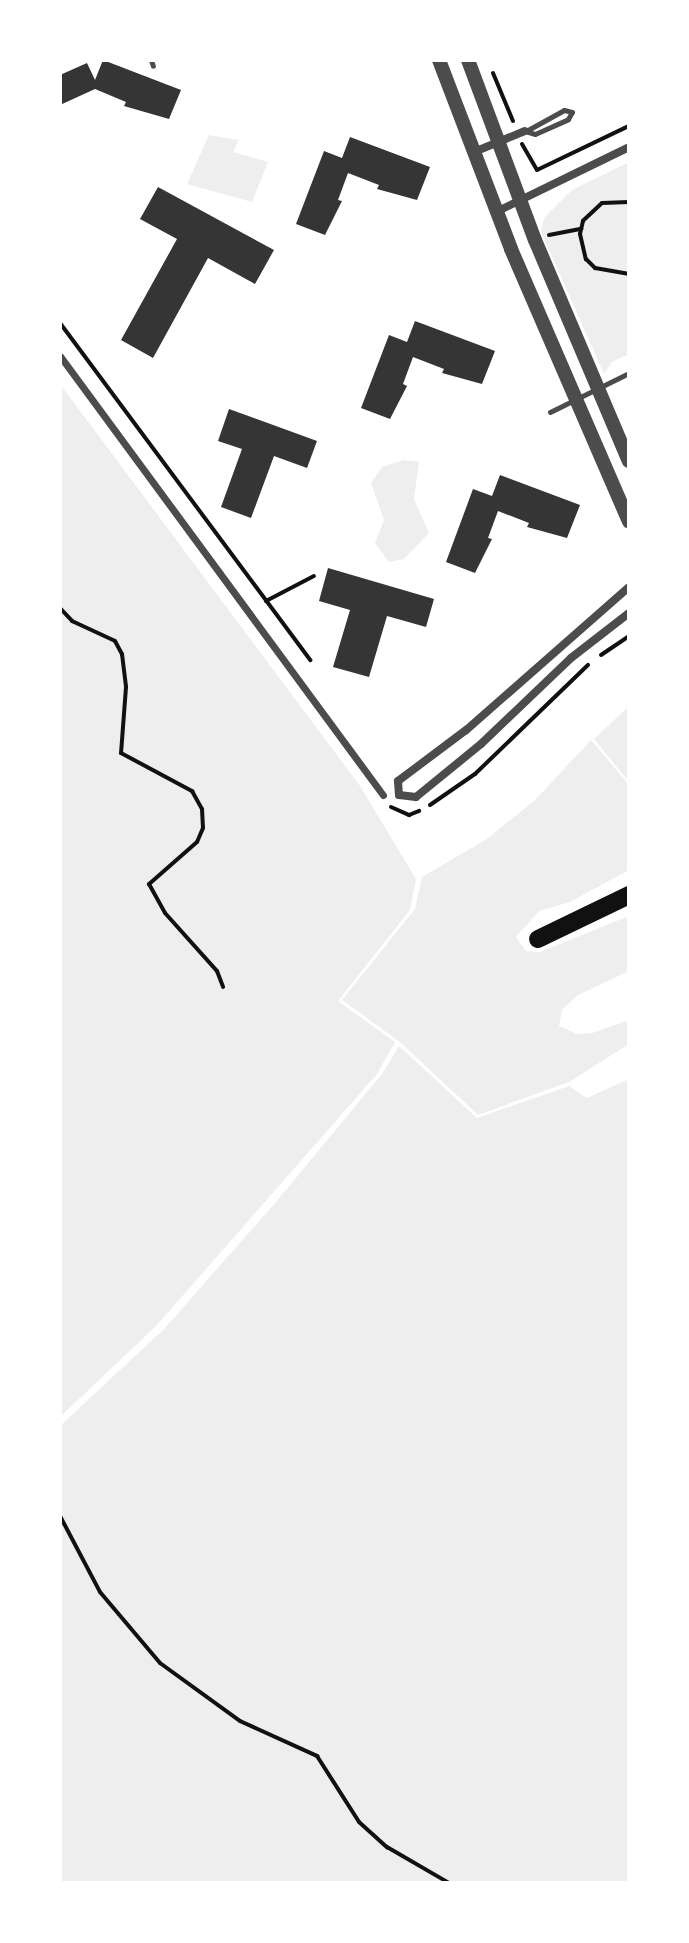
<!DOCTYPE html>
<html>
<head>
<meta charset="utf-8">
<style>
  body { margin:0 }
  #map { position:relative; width:689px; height:1943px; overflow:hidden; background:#fff; font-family:"Open Sans",sans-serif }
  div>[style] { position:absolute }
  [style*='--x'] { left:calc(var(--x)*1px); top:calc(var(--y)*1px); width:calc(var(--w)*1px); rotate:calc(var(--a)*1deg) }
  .green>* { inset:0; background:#eee }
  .building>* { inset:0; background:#353535 }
  .path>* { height:4px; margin:-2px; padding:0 2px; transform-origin:2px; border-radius:2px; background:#111 }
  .service>* { height:5px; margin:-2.5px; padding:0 2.5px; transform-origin:2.5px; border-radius:2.5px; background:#4c4c4c }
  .pedestrian>* { height:7px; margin:-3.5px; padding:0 3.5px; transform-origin:3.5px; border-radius:3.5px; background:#4c4c4c }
  .minor>* { height:8px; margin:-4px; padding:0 4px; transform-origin:4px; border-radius:4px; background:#4c4c4c }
  .tertiary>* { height:14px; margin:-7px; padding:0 7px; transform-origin:7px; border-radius:7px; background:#4c4c4c }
  .trunk>* { height:18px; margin:-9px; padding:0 9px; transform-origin:9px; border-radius:9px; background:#111 }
  span { translate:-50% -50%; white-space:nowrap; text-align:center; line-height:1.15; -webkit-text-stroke:6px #fff; paint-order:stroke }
  .frame { position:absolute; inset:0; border:62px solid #fff; pointer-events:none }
</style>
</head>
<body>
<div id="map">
  <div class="green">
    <div style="clip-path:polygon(209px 135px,239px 140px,233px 152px,268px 162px,252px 202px,187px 184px)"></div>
    <div style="clip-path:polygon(629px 162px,629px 354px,612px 362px,604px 374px,541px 232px,544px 218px,572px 190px)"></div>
    <div style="clip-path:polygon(60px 384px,360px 786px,416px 879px,410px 910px,338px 1001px,395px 1042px,377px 1074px,157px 1325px,60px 1417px)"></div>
    <div style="clip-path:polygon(404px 460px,419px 462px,414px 499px,429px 533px,404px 559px,389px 562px,375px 543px,384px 520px,371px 483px,382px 467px)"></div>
    <div style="clip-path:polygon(629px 706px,629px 782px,594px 739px)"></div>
    <div style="clip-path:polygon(591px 740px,629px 785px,629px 870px,570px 902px,539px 911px,516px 937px,526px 951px,540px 952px,629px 916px,629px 971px,578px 995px,562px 1010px,559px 1026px,577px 1034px,592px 1033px,629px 1020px,629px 1044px,569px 1082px,478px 1115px,400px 1042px,342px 1000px,415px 909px,422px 877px,487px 839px,535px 800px)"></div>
    <div style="clip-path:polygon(399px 1046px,477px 1118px,569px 1086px,587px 1098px,629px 1079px,629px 1883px,60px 1883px,60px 1426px,164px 1329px,276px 1202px,382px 1074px)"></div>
  </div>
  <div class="building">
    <div style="clip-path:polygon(103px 60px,181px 90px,169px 119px,124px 106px,126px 102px,95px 89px,60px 105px,60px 75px,87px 63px,95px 80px)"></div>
    <div style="clip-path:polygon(350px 137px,430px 167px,417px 200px,377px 189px,379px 185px,348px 173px,338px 200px,342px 201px,325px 235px,296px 224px,324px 151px,342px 158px)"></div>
    <div style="clip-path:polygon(158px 187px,274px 250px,255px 284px,208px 258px,153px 358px,121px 340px,177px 239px,140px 219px)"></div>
    <div style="clip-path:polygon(415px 321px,495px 351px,482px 384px,442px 373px,444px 369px,413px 357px,403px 384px,407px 386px,390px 419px,361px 408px,389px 335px,407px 342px)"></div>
    <div style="clip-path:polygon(229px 409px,317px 441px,307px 468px,274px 456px,251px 518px,221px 507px,242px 449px,218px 441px)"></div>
    <div style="clip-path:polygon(500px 475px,580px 505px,567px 538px,527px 527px,529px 523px,498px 511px,488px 538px,492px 539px,475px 573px,446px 562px,473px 489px,492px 496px)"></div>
    <div style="clip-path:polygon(328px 568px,434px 599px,426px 627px,387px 616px,369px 677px,333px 667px,350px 610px,319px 601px)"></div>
  </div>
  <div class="path">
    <div style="--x:493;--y:73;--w:52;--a:67.4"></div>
    <div style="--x:522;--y:144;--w:30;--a:60"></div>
    <div style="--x:537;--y:170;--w:102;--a:-25.6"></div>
    <div style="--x:629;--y:202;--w:27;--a:178"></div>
    <div style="--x:602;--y:203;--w:26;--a:137"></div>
    <div style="--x:583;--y:221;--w:13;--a:103"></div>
    <div style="--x:580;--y:234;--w:26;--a:77"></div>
    <div style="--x:586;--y:259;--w:13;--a:45"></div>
    <div style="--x:595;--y:268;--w:35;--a:10"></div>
    <div style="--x:549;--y:235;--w:33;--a:-11"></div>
    <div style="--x:60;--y:323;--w:420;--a:53.4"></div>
    <div style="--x:266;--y:601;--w:54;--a:-27.5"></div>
    <div style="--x:60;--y:608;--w:18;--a:47"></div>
    <div style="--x:72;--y:621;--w:47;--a:24.9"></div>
    <div style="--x:115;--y:641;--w:15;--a:62"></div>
    <div style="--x:122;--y:654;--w:33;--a:83"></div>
    <div style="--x:126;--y:687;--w:66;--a:94.3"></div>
    <div style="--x:121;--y:753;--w:81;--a:28.2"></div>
    <div style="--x:192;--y:791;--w:21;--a:61"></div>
    <div style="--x:202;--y:809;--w:19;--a:87"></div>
    <div style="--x:203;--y:828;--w:15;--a:113"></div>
    <div style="--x:197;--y:842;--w:64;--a:138.8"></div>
    <div style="--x:149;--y:884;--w:33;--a:61"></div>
    <div style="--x:165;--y:913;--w:78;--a:48.1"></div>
    <div style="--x:217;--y:971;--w:17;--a:69"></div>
    <div style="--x:601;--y:655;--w:34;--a:-34"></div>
    <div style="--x:430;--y:805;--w:55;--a:-34.6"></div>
    <div style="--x:475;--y:774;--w:157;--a:-44"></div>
    <div style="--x:391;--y:807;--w:20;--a:24"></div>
    <div style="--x:409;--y:815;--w:11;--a:-22"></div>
    <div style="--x:60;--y:1516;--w:86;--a:62.2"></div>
    <div style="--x:100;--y:1592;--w:93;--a:49.8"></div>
    <div style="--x:160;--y:1663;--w:99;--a:35.9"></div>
    <div style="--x:240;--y:1721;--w:85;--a:24.4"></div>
    <div style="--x:317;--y:1756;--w:78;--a:57.5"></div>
    <div style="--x:359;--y:1822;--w:38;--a:42"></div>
    <div style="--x:387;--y:1847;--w:72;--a:30.1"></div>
  </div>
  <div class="service">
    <div style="--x:151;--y:60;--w:6;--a:72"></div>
    <div style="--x:525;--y:131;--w:10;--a:17"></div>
    <div style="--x:535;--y:134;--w:36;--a:-24"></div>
    <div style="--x:568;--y:119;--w:8;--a:-60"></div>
    <div style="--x:526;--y:131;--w:43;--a:-28.9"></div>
    <div style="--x:564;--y:110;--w:8;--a:14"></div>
    <div style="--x:550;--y:412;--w:88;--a:-26.3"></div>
  </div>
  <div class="pedestrian">
    <div style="--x:60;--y:356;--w:545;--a:53.66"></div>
  </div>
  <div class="minor">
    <div style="--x:474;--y:152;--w:55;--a:-22.4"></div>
    <div style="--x:496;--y:212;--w:148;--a:-26"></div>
    <div style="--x:629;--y:587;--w:217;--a:138.7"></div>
    <div style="--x:466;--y:730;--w:85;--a:143.1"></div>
    <div style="--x:398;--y:781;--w:14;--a:86"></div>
    <div style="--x:399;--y:795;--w:17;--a:7"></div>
    <div style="--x:416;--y:797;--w:84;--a:-39.2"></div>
    <div style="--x:481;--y:744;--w:124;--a:-43.7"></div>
    <div style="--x:571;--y:658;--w:73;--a:-37.8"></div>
  </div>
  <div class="tertiary">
    <div style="--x:439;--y:60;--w:202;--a:69.1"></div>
    <div style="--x:511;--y:249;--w:297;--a:66.6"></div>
    <div style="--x:468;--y:60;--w:192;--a:69.6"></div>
    <div style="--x:535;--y:240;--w:240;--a:67"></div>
  </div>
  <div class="trunk">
    <div style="--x:538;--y:939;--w:101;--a:-25.8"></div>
  </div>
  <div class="frame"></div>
</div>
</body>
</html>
